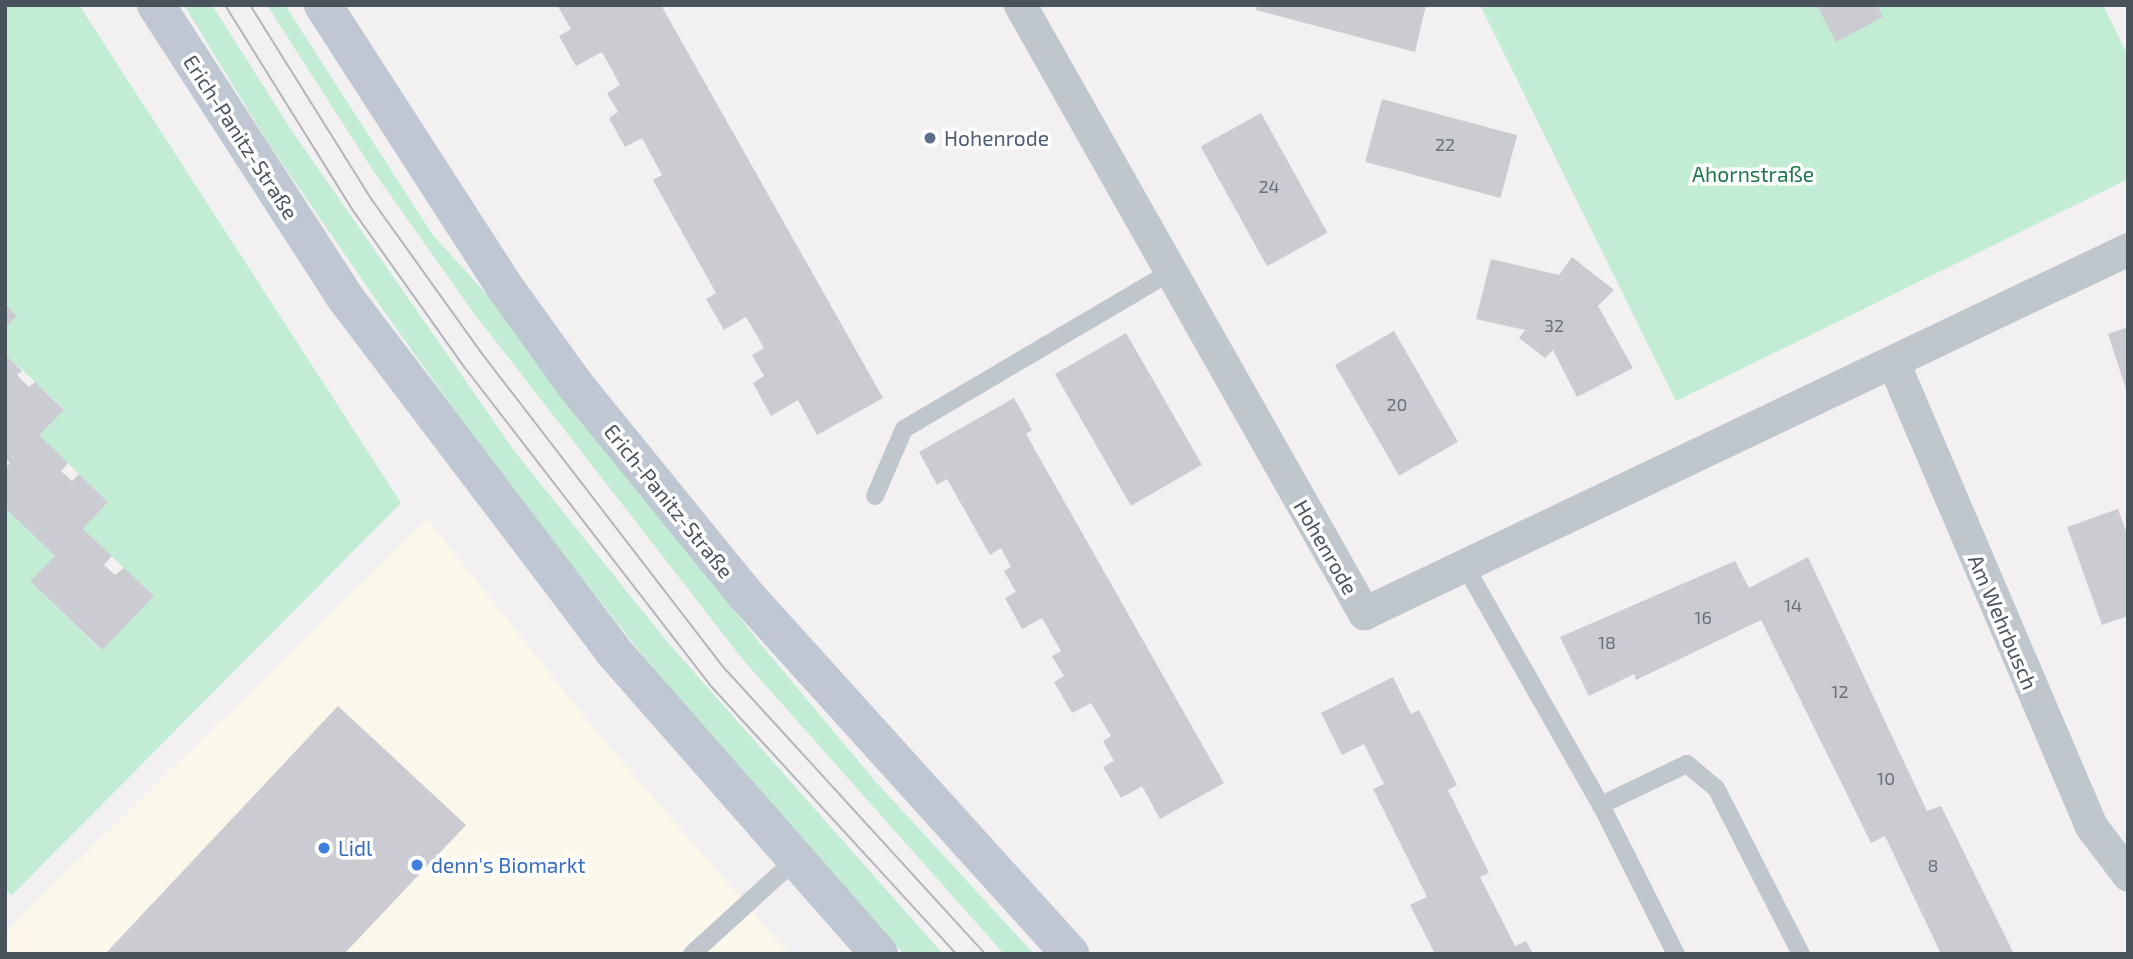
<!DOCTYPE html>
<html>
<head>
<meta charset="utf-8">
<style>
  body { margin:0 }
  #map { position:relative; width:2133px; height:959px; overflow:hidden; background:#f2f0f0; font-family:"Exo 2",sans-serif }
  div>[style] { position:absolute }
  [style*='--x'] { left:calc(var(--x)*1px); top:calc(var(--y)*1px); width:calc(var(--w)*1px); rotate:calc(var(--a)*1deg) }
  .commercial>* { inset:0; background:#fbf7eb }
  .green>* { inset:0; background:#c2ecd3 }
  .building>* { inset:0; background:#caccd2; transform-origin:0 0 }
  .service>* { height:18px; margin:-9px; padding:0 9px; transform-origin:9px; border-radius:9px; background:#bfc7cd }
  .minor>* { height:33px; margin:-16.5px; padding:0 16.5px; transform-origin:16.5px; border-radius:16.5px; background:#bfc7cd }
  .secondary>* { height:38px; margin:-19px; padding:0 19px; transform-origin:19px; border-radius:19px; background:#bfc8d2 }
  .tram>* { height:2px; margin:-1px; padding:0 1px; transform-origin:1px; border-radius:1px; background:#b3b5ba }
  .dots>* { width:19px; height:19px; translate:-50% -50%; box-sizing:border-box; border:4px solid #fff; border-radius:50% }
  span { translate:-50% -50%; white-space:nowrap; text-align:center; line-height:1.15; -webkit-text-stroke:7px #fff; paint-order:stroke }
  .number-label { font-size:18px; color:#69717a }
  .number-label span { -webkit-text-stroke-width:0 }
  .street-label { font-size:21px; color:#49535c }
  .service-label { font-size:21px; color:#4e5e75 }
  .left { translate:0 -50%; text-align:left }
  .park-label { font-size:21px; color:#1f784d }
  .shop-label { font-size:21px; color:#366cbe }
  .frame { position:absolute; inset:0; border:7px solid #49535c; pointer-events:none }
</style>
</head>
<body>
<div id="map">
  <div class="commercial">
    <div style="clip-path:polygon(427px 519px,600px 736px,789px 954px,5px 954px,5px 932px)"></div>
  </div>
  <div class="green">
    <div style="clip-path:polygon(5px 5px,79px 5px,401px 503px,12px 895px,5px 889px,5px 508px,55px 556px,31px 582px,101px 650px,153px 596px,83px 529px,108px 502px,39px 435px,64px 409px,5px 354px,5px 328px,17px 316px,5px 304px)"></div>
    <div style="clip-path:polygon(184px 5px,212px 5px,292px 131px,515px 452px,669px 644px,943px 954px,904px 954px,787px 827px,651px 666px,500px 474px,386px 314px,270px 146px)"></div>
    <div style="clip-path:polygon(267px 5px,285px 5px,432px 234px,490px 298px,758px 641px,875px 781px,1034px 954px,1004px 954px,744px 661px,473px 312px,374px 172px)"></div>
    <div style="clip-path:polygon(1480px 5px,2103px 5px,2128px 56px,2128px 179px,1676px 401px)"></div>
  </div>
  <div class="building">
    <div style="clip-path:polygon(557px 5px,661px 5px,883px 398px,817px 435px,798px 400px,771px 416px,753px 383px,764px 376px,752px 355px,764px 348px,746px 317px,724px 330px,706px 299px,716px 293px,653px 180px,662px 175px,642px 138px,625px 147px,609px 118px,618px 112px,607px 93px,620px 85px,602px 52px,576px 66px,559px 36px,571px 29px)"></div>
    <div style="clip-path:polygon(1257px 5px,1426px 5px,1415px 52px,1256px 10px)"></div>
    <div style="clip-path:polygon(1817px 5px,1877px 5px,1883px 17px,1836px 42px)"></div>
    <div style="left:1382px;top:99px;width:140px;height:65px;rotate:15deg"></div>
    <div style="left:1261px;top:113px;width:137px;height:69px;rotate:61deg"></div>
    <div style="clip-path:polygon(1572px 257px,1614px 290px,1598px 306px,1633px 368px,1577px 397px,1553px 350px,1545px 358px,1519px 338px,1525px 330px,1476px 319px,1491px 259px,1559px 275px)"></div>
    <div style="clip-path:polygon(5px 304px,17px 316px,5px 328px)"></div>
    <div style="clip-path:polygon(2128px 327px,2128px 391px,2127px 392px,2108px 334px)"></div>
    <div style="left:1394px;top:331px;width:128px;height:68px;rotate:60deg"></div>
    <div style="left:1126px;top:333px;width:152px;height:82px;rotate:60deg"></div>
    <div style="clip-path:polygon(5px 354px,22px 371px,17px 375px,29px 387px,35px 382px,64px 410px,39px 435px,68px 463px,61px 471px,72px 481px,79px 474px,108px 502px,83px 529px,112px 556px,104px 565px,115px 575px,124px 568px,154px 596px,102px 650px,30px 581px,55px 556px,5px 508px,5px 468px,10px 463px,5px 458px)"></div>
    <div style="clip-path:polygon(1014px 398px,1032px 430px,1026px 434px,1224px 783px,1160px 819px,1142px 786px,1121px 798px,1103px 767px,1114px 761px,1103px 741px,1111px 736px,1091px 703px,1072px 713px,1054px 682px,1064px 676px,1052px 656px,1061px 651px,1042px 618px,1022px 629px,1005px 598px,1016px 592px,1004px 571px,1011px 567px,1001px 548px,990px 555px,947px 479px,937px 485px,919px 452px)"></div>
    <div style="clip-path:polygon(2118px 509px,2128px 537px,2128px 616px,2102px 625px,2067px 527px)"></div>
    <div style="clip-path:polygon(1808px 557px,1927px 811px,1941px 806px,2014px 954px,1941px 954px,1885px 836px,1871px 843px,1761px 620px,1636px 680px,1634px 674px,1589px 696px,1560px 637px,1735px 561px,1749px 588px)"></div>
    <div style="clip-path:polygon(1393px 677px,1411px 714px,1419px 710px,1457px 785px,1448px 790px,1489px 873px,1480px 877px,1515px 946px,1526px 941px,1533px 954px,1435px 954px,1410px 905px,1427px 897px,1373px 789px,1384px 784px,1364px 744px,1342px 755px,1321px 713px)"></div>
    <div style="clip-path:polygon(338px 706px,466px 825px,344px 954px,105px 954px)"></div>
  </div>
  <div class="service">
    <div style="--x:875;--y:496;--w:73;--a:-66.6"></div>
    <div style="--x:904;--y:429;--w:310;--a:-30.5"></div>
    <div style="--x:1465;--y:566;--w:275;--a:60.4"></div>
    <div style="--x:1601;--y:805;--w:95;--a:-25.5"></div>
    <div style="--x:1687;--y:764;--w:38;--a:40"></div>
    <div style="--x:1716;--y:788;--w:186;--a:62.9"></div>
    <div style="--x:1601;--y:805;--w:167;--a:63.3"></div>
    <div style="--x:692;--y:954;--w:139;--a:-42.4"></div>
  </div>
  <div class="minor">
    <div style="--x:1020;--y:5;--w:699;--a:60.5"></div>
    <div style="--x:1364;--y:613;--w:846;--a:-25.47"></div>
    <div style="--x:1893;--y:362;--w:504;--a:66.89"></div>
    <div style="--x:2091;--y:826;--w:61;--a:52.9"></div>
  </div>
  <div class="secondary">
    <div style="--x:156;--y:5;--w:346;--a:57.1"></div>
    <div style="--x:344;--y:296;--w:445;--a:52.8"></div>
    <div style="--x:613;--y:651;--w:403;--a:48.7"></div>
    <div style="--x:323;--y:5;--w:334;--a:57.2"></div>
    <div style="--x:504;--y:286;--w:123;--a:54.2"></div>
    <div style="--x:576;--y:386;--w:268;--a:50.9"></div>
    <div style="--x:745;--y:594;--w:485;--a:47.9"></div>
  </div>
  <div class="tram">
    <div style="--x:225;--y:5;--w:244;--a:58.1"></div>
    <div style="--x:354;--y:212;--w:191;--a:54.6"></div>
    <div style="--x:465;--y:368;--w:399;--a:52.3"></div>
    <div style="--x:709;--y:684;--w:366;--a:47.5"></div>
    <div style="--x:250;--y:5;--w:230;--a:58"></div>
    <div style="--x:372;--y:200;--w:191;--a:54.4"></div>
    <div style="--x:483;--y:355;--w:398;--a:52.4"></div>
    <div style="--x:726;--y:670;--w:384;--a:47.6"></div>
  </div>
  <div class="dots">
    <div style="left:930px;top:138px;background:#5c6f8a"></div>
    <div style="left:324px;top:848px;background:#3f7fe0"></div>
    <div style="left:417px;top:865px;background:#3f7fe0"></div>
  </div>
  <div class="number-label">
    <span style="left:1445px;top:144px">22</span>
    <span style="left:1269px;top:186px">24</span>
    <span style="left:1554px;top:325px">32</span>
    <span style="left:1397px;top:404px">20</span>
    <span style="left:1793px;top:605px">14</span>
    <span style="left:1703px;top:617px">16</span>
    <span style="left:1607px;top:642px">18</span>
    <span style="left:1840px;top:691px">12</span>
    <span style="left:1886px;top:778px">10</span>
    <span style="left:1933px;top:865px">8</span>
  </div>
  <div class="street-label">
    <span style="left:241px;top:137px;rotate:57deg">Erich-Panitz-Straße</span>
    <span style="left:669px;top:501px;rotate:51deg">Erich-Panitz-Straße</span>
    <span style="left:1326px;top:547px;rotate:60deg">Hohenrode</span>
    <span style="left:2003px;top:622px;rotate:67deg">Am Wehrbusch</span>
  </div>
  <div class="service-label">
    <span class="left" style="left:944px;top:138px">Hohenrode</span>
  </div>
  <div class="park-label">
    <span style="left:1753px;top:174px">Ahornstraße</span>
  </div>
  <div class="shop-label">
    <span class="left" style="left:338px;top:848px">Lidl</span>
    <span class="left" style="left:431px;top:865px">denn's Biomarkt</span>
  </div>
  <div class="frame"></div>
</div>
</body>
</html>
